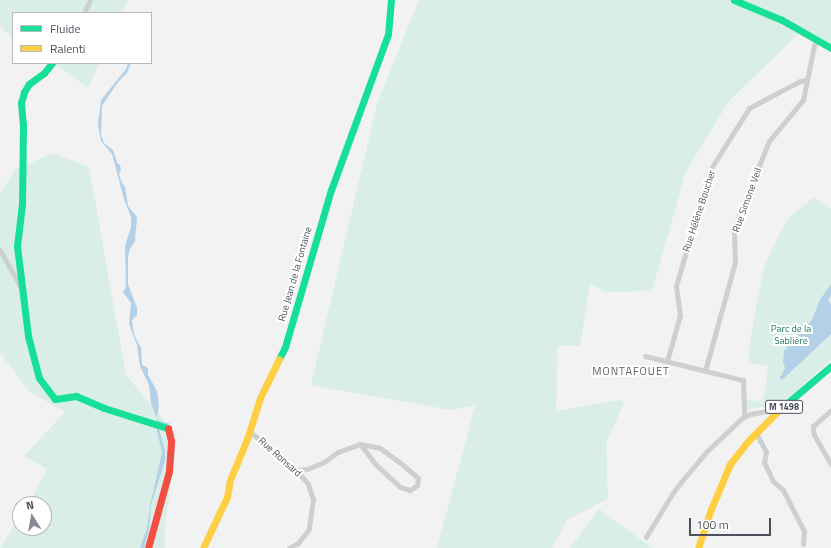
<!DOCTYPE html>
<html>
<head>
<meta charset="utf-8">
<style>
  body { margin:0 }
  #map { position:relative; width:831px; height:548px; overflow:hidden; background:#f2f2f2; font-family:"Titillium Web",sans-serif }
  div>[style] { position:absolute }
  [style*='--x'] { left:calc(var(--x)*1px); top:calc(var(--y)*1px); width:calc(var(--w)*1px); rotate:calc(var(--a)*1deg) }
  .green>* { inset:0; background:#d9eee6 }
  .water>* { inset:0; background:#b2d0e8 }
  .street>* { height:5px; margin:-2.5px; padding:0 2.5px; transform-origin:2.5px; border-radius:2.5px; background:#cecfd2 }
  .fast>* { height:7px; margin:-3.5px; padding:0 3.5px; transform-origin:3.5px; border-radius:3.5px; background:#16e098 }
  .slow>* { height:7px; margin:-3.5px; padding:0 3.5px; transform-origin:3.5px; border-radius:3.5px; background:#ffcf43 }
  .jam>* { height:7px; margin:-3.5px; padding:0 3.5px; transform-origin:3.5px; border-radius:3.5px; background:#f24e42 }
  span { translate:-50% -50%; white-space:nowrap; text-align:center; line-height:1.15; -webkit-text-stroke:4px #fff; paint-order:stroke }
  .shield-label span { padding:1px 3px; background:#fff; border:1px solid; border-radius:3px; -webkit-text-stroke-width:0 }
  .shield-label { font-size:9px; color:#4b505c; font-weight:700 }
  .street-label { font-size:10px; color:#4b505c }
  .park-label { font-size:10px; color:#227761 }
  .neighbourhood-label { font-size:11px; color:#5e5f65; letter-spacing:1px }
  .legend { position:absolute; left:12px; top:12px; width:140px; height:52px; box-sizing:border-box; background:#fff; border:1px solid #b7b9be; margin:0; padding:5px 7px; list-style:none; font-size:12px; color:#4b505c }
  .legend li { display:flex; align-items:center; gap:8px; height:20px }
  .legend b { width:20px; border:1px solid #b7b9be }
  .north { position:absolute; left:12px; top:496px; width:40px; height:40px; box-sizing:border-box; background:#fff; border:1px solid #b7b9be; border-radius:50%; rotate:349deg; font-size:11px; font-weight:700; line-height:16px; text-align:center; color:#4b505c }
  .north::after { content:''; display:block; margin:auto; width:14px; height:18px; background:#858990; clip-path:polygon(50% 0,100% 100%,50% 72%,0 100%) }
  .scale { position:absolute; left:689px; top:518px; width:82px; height:18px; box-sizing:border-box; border:2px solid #4b505c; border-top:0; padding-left:5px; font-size:12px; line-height:14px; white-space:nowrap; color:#4b505c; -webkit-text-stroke:3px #fff; paint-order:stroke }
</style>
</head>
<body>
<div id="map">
  <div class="green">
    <div style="clip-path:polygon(0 0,128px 0,122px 13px,13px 13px,13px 39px,0 26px)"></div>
    <div style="clip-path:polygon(419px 0,831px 0,831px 45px,799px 33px,729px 101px,686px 171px,652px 291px,605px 292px,590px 284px,580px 346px,558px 346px,556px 411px,618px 400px,624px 402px,606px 444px,608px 499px,567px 520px,552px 548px,437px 548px,475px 406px,450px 410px,311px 385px,377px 104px)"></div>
    <div style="clip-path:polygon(54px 63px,99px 63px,88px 88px)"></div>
    <div style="clip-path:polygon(53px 153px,89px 167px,126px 375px,177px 436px,165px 527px,165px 548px,0 548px,20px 517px,20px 528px,44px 528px,44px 504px,29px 504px,47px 469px,24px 456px,65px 412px,29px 391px,0 353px,0 194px,15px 170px)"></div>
    <div style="clip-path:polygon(814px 197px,831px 209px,831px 360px,782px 403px,746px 410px,745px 400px,758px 401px,764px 398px,768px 366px,748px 363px,751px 335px,762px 276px,767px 260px,784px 225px,790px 217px)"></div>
    <div style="clip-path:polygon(599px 509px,625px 528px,653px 548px,570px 548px)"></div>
  </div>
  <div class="water">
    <div style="clip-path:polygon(128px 63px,131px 63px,127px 73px,118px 82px,102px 106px,101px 135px,104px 143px,113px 150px,117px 163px,120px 165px,121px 170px,119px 174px,122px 183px,125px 187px,128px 206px,137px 217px,135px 241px,130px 249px,128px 256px,128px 284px,137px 308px,137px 315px,132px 320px,134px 335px,141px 348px,142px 365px,148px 368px,148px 375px,157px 391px,159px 406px,157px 417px,159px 421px,171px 424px,158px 426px,165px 451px,165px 461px,151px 505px,149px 529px,144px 548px,140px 548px,147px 528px,150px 506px,162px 452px,157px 431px,157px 418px,151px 403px,149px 385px,140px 366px,137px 345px,129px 324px,131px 303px,123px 292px,126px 287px,125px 246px,131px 227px,131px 217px,124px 199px,112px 154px,101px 141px,98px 125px,101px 100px,126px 69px)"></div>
    <div style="clip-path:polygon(831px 284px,831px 294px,828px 300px,831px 305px,831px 334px,782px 380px,780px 378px,785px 368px,783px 362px,784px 351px,812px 320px,820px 300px)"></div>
  </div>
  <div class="street">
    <div style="--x:84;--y:13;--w:14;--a:-65"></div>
    <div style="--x:0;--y:250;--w:41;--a:60.9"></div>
    <div style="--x:645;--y:356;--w:101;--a:13.8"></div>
    <div style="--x:743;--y:380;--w:36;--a:88"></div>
    <div style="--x:667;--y:361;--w:48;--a:-74.2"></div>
    <div style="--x:680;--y:315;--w:29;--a:-98"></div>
    <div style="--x:676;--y:286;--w:121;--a:-73.7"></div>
    <div style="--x:710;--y:170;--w:73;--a:-57.8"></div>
    <div style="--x:749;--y:108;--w:58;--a:-27.9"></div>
    <div style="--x:800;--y:81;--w:7;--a:-8"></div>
    <div style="--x:705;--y:371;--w:113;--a:-74.6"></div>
    <div style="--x:735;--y:262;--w:29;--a:-92"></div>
    <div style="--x:734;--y:233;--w:10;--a:-79"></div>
    <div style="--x:736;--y:223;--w:88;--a:-68.1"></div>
    <div style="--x:769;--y:141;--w:53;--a:-50.3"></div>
    <div style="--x:803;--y:100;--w:55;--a:-78.5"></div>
    <div style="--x:814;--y:46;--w:6;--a:-59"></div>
    <div style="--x:831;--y:410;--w:24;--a:138"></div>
    <div style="--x:813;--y:426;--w:3;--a:90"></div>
    <div style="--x:813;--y:429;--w:6;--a:81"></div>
    <div style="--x:814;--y:435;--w:34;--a:60"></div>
    <div style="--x:249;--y:431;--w:61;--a:39.7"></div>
    <div style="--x:296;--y:470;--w:18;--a:49"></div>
    <div style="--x:308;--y:484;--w:16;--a:72"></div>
    <div style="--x:313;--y:499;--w:30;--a:98"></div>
    <div style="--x:309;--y:529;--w:18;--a:128"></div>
    <div style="--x:298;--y:543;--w:10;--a:151"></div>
    <div style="--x:756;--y:433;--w:21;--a:62"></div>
    <div style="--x:766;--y:452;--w:10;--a:101"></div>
    <div style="--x:764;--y:462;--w:21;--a:65"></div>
    <div style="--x:773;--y:481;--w:13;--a:42"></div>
    <div style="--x:783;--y:490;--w:46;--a:62.9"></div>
    <div style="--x:804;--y:531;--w:13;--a:94"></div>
    <div style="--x:296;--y:470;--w:11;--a:-5"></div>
    <div style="--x:307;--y:469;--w:18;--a:-22"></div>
    <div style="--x:324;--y:462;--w:17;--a:-36"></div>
    <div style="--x:338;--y:452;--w:23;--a:-20"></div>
    <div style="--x:360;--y:444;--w:20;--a:11"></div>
    <div style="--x:380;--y:448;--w:22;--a:36"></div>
    <div style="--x:398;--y:461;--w:26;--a:40"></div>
    <div style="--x:418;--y:478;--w:7;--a:98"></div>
    <div style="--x:417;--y:485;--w:9;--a:144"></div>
    <div style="--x:410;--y:490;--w:10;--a:-163"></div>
    <div style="--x:400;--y:487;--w:33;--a:-137"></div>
    <div style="--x:376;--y:465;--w:26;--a:-127"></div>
    <div style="--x:646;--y:537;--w:50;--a:-58.8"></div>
    <div style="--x:672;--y:494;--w:15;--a:-53"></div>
    <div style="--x:681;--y:482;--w:38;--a:-50"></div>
    <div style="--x:705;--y:453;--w:51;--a:-43.4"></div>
    <div style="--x:742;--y:418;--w:9;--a:-27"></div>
    <div style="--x:750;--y:414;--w:17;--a:-10"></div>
    <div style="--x:767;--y:411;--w:9;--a:21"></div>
  </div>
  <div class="fast">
    <div style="--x:734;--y:0;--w:52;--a:22.6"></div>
    <div style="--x:782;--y:20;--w:56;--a:29.7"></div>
    <div style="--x:52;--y:63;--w:13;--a:129"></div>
    <div style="--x:44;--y:73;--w:19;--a:144"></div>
    <div style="--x:29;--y:84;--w:9;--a:122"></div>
    <div style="--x:24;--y:92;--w:11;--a:105"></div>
    <div style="--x:21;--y:103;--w:21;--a:85"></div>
    <div style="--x:23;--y:124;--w:80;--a:90.7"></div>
    <div style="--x:22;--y:204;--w:42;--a:96.8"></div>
    <div style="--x:17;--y:246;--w:91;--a:83"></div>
    <div style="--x:28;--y:336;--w:43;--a:75.3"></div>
    <div style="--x:39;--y:378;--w:26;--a:53"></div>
    <div style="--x:55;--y:399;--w:21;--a:-8"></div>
    <div style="--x:76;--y:396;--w:30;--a:23"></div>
    <div style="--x:104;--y:408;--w:67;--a:17.4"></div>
    <div style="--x:279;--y:359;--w:13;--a:-63"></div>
    <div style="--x:285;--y:347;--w:164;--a:-73.7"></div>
    <div style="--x:331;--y:190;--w:166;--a:-69.9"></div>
    <div style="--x:388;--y:34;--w:34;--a:-85"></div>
    <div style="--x:779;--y:410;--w:68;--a:-40.2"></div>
  </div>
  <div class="slow">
    <div style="--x:203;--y:548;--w:56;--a:-64.8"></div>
    <div style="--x:227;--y:497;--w:17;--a:-80"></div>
    <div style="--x:230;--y:480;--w:44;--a:-67.5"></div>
    <div style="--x:247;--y:439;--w:43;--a:-72.4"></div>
    <div style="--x:260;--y:398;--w:43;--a:-64"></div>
    <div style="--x:698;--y:548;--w:41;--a:-71.6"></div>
    <div style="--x:711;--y:509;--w:49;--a:-67.1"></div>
    <div style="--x:730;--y:464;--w:29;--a:-52"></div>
    <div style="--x:748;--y:441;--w:44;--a:-45"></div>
  </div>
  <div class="jam">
    <div style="--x:148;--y:548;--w:80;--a:-74.7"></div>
    <div style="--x:169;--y:471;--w:30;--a:-86"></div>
    <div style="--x:171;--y:441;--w:13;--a:-103"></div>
  </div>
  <div class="shield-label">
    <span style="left:784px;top:407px">M 1498</span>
  </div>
  <div class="street-label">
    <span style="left:747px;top:200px;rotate:-70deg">Rue Simone Veil</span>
    <span style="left:699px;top:211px;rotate:-72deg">Rue Hélène Boucher</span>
    <span style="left:295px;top:274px;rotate:-74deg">Rue Jean de la Fontaine</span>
    <span style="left:280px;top:457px;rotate:42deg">Rue Ronsard</span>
  </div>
  <div class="park-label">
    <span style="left:791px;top:334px">Parc de la<br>Sablière</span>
  </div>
  <div class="neighbourhood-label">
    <span style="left:631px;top:371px">MONTAFOUET</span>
  </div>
  <ul class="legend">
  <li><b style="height:5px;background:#16e098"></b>Fluide</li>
  <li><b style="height:5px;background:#ffcf43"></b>Ralenti</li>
  </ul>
  <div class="north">N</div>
  <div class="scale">100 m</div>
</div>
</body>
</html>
